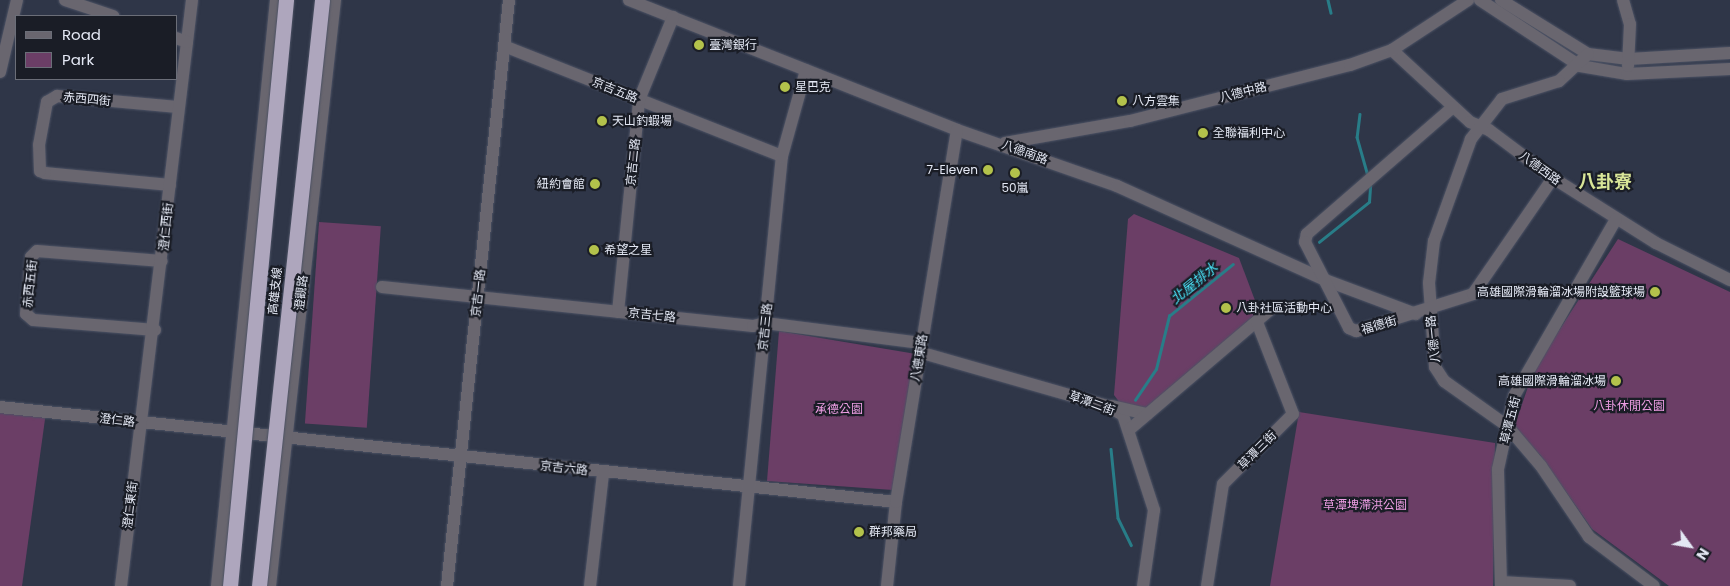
<!DOCTYPE html>
<html>
<head>
<meta charset="utf-8">
<style>
  body { margin:0 }
  #map { position:relative; width:1730px; height:586px; overflow:hidden; background:#2f3648; font-family:Poppins,"Noto Sans TC",sans-serif }
  div>[style] { position:absolute }
  [style*='--x'] { left:calc(var(--x)*1px); top:calc(var(--y)*1px); width:calc(var(--w)*1px); rotate:calc(var(--a)*1deg) }
  .green>* { inset:0; background:#6b3e66; transform-origin:0 0 }
  .stream>* { height:2.5px; margin:-1.25px; padding:0 1.25px; transform-origin:1.25px; border-radius:1.25px; background:#287d88 }
  .roads { filter:drop-shadow(0 0 1px #4c5264) drop-shadow(0 0 1px #4c5264) }
  .minor>* { height:12px; margin:-6px; padding:0 6px; transform-origin:6px; border-radius:6px; background:#69666f }
  .bridges { filter:drop-shadow(0 0 1px #4c5264) drop-shadow(0 0 1px #4c5264) }
  .highway-bridge>* { height:15px; margin:-7.5px; padding:0 7.5px; transform-origin:7.5px; border-radius:7.5px; background:#aea6bd }
  .dots>* { width:14px; height:14px; translate:-50% -50%; box-sizing:border-box; border:2px solid #1a1d26; border-radius:50% }
  span { translate:-50% -50%; white-space:nowrap; text-align:center; line-height:1.15; -webkit-text-stroke:4.5px #1a1d26; paint-order:stroke }
  .poi-label { font-size:12px; color:#e4e8f4 }
  .left { translate:0 -50%; text-align:left }
  .right { translate:-100% -50%; text-align:right }
  .street-label { font-size:12px; color:#e4e8f4 }
  .park-label { font-size:12px; color:#ee9ee4 }
  .water-label { font-size:14px; color:#4be8fd; font-style:italic }
  .district-label { font-size:18px; color:#d9e698; font-weight:700 }
  .legend { position:absolute; left:15px; top:15px; width:162px; height:65px; box-sizing:border-box; background:#1a1d26; border:1px solid #6b6e78; margin:0; padding:6px 9px; list-style:none; font-size:15px; color:#e4e8f4 }
  .legend li { display:flex; align-items:center; gap:10px; height:25px }
  .legend b { width:25px; border:1px solid #6b6e78 }
  .north { position:absolute; left:1665px; top:521px; width:50px; height:50px; -webkit-text-stroke:4px #1a1d26; paint-order:stroke; rotate:122deg; font-size:14px; font-weight:700; line-height:20px; text-align:center; color:#e4e8f4 }
  .north::after { content:''; display:block; margin:auto; width:18px; height:22px; background:#e4e8f4; clip-path:polygon(50% 0,100% 100%,50% 72%,0 100%) }
</style>
</head>
<body>
<div id="map">
  <div class="green">
    <div style="clip-path:polygon(1134px 214px,1239px 258px,1259px 311px,1145px 412px,1120px 403px,1114px 395px,1128px 219px)"></div>
    <div style="left:319px;top:222px;width:62px;height:202px;rotate:4deg"></div>
    <div style="clip-path:polygon(1618px 239px,1730px 292px,1730px 586px,1669px 586px,1592px 529px,1540px 455px,1514px 428px,1534px 369px)"></div>
    <div style="clip-path:polygon(779px 331px,916px 354px,893px 490px,767px 481px)"></div>
    <div style="clip-path:polygon(0 407px,46px 412px,22px 586px,0 586px)"></div>
    <div style="clip-path:polygon(1299px 412px,1495px 443px,1493px 586px,1270px 586px)"></div>
  </div>
  <div class="stream">
    <div style="--x:1328;--y:0;--w:13;--a:77"></div>
    <div style="--x:1360;--y:114;--w:23;--a:97"></div>
    <div style="--x:1357;--y:137;--w:41;--a:74.2"></div>
    <div style="--x:1319;--y:242;--w:64;--a:-38.7"></div>
    <div style="--x:1369;--y:202;--w:16;--a:-86"></div>
    <div style="--x:1135;--y:400;--w:37;--a:-56"></div>
    <div style="--x:1156;--y:369;--w:55;--a:-76.2"></div>
    <div style="--x:1169;--y:316;--w:82;--a:-39.1"></div>
    <div style="--x:1111;--y:449;--w:69;--a:84.2"></div>
    <div style="--x:1118;--y:518;--w:30;--a:64"></div>
  </div>
  <div class="roads">
    <div class="minor">
      <div style="--x:65;--y:0;--w:51;--a:18.4"></div>
      <div style="--x:629;--y:0;--w:353;--a:21.6"></div>
      <div style="--x:957;--y:130;--w:170;--a:19.3"></div>
      <div style="--x:1117;--y:186;--w:228;--a:24.3"></div>
      <div style="--x:1325;--y:280;--w:97;--a:20.5"></div>
      <div style="--x:1480;--y:0;--w:120;--a:33.4"></div>
      <div style="--x:1580;--y:66;--w:48;--a:9.7"></div>
      <div style="--x:1627;--y:74;--w:103;--a:-2.8"></div>
      <div style="--x:1501;--y:0;--w:102;--a:31.8"></div>
      <div style="--x:1588;--y:54;--w:41;--a:7"></div>
      <div style="--x:1629;--y:59;--w:101;--a:-3.4"></div>
      <div style="--x:1623;--y:0;--w:25;--a:74"></div>
      <div style="--x:1630;--y:24;--w:42;--a:92.7"></div>
      <div style="--x:187;--y:42;--w:42;--a:-83.2"></div>
      <div style="--x:504;--y:46;--w:299;--a:21.6"></div>
      <div style="--x:1392;--y:50;--w:106;--a:42.7"></div>
      <div style="--x:1470;--y:122;--w:21;--a:23"></div>
      <div style="--x:1489;--y:130;--w:80;--a:36.9"></div>
      <div style="--x:1553;--y:178;--w:122;--a:32.3"></div>
      <div style="--x:1656;--y:243;--w:83;--a:26.6"></div>
      <div style="--x:1588;--y:54;--w:40;--a:137"></div>
      <div style="--x:1559;--y:81;--w:60;--a:162.5"></div>
      <div style="--x:1502;--y:99;--w:51;--a:127.8"></div>
      <div style="--x:1471;--y:139;--w:109;--a:109.9"></div>
      <div style="--x:1434;--y:241;--w:42;--a:96.8"></div>
      <div style="--x:1429;--y:283;--w:84;--a:85.9"></div>
      <div style="--x:1435;--y:367;--w:17;--a:57"></div>
      <div style="--x:1444;--y:381;--w:77;--a:35.5"></div>
      <div style="--x:1507;--y:426;--w:52;--a:49.6"></div>
      <div style="--x:1541;--y:466;--w:86;--a:55.9"></div>
      <div style="--x:1589;--y:537;--w:81;--a:37"></div>
      <div style="--x:0;--y:72;--w:74;--a:-76.7"></div>
      <div style="--x:1453;--y:107;--w:194;--a:139"></div>
      <div style="--x:1307;--y:234;--w:8;--a:104"></div>
      <div style="--x:1305;--y:242;--w:97;--a:62.9"></div>
      <div style="--x:1349;--y:328;--w:8;--a:23"></div>
      <div style="--x:1356;--y:331;--w:123;--a:-17.5"></div>
      <div style="--x:1473;--y:294;--w:141;--a:-55.4"></div>
      <div style="--x:1005;--y:143;--w:127;--a:-10"></div>
      <div style="--x:1130;--y:121;--w:227;--a:-14.3"></div>
      <div style="--x:1350;--y:65;--w:45;--a:-19.7"></div>
      <div style="--x:1392;--y:50;--w:91;--a:-33.3"></div>
      <div style="--x:170;--y:185;--w:126;--a:-174.5"></div>
      <div style="--x:45;--y:173;--w:5;--a:-158"></div>
      <div style="--x:40;--y:171;--w:26;--a:-92"></div>
      <div style="--x:39;--y:145;--w:44;--a:-79.5"></div>
      <div style="--x:47;--y:102;--w:12;--a:-31"></div>
      <div style="--x:57;--y:96;--w:121;--a:5.2"></div>
      <div style="--x:382;--y:287;--w:373;--a:6"></div>
      <div style="--x:753;--y:326;--w:12;--a:-14"></div>
      <div style="--x:765;--y:323;--w:157;--a:7.3"></div>
      <div style="--x:618;--y:312;--w:213;--a:-84.3"></div>
      <div style="--x:639;--y:100;--w:90;--a:-67.7"></div>
      <div style="--x:155;--y:330;--w:122;--a:-175.3"></div>
      <div style="--x:33;--y:320;--w:9;--a:-139"></div>
      <div style="--x:26;--y:314;--w:57;--a:-85"></div>
      <div style="--x:31;--y:257;--w:8;--a:-45"></div>
      <div style="--x:37;--y:251;--w:125;--a:4.6"></div>
      <div style="--x:919;--y:352;--w:196;--a:16"></div>
      <div style="--x:1107;--y:406;--w:18;--a:29"></div>
      <div style="--x:1123;--y:415;--w:100;--a:71.9"></div>
      <div style="--x:1154;--y:510;--w:77;--a:98.2"></div>
      <div style="--x:1112;--y:406;--w:36;--a:13"></div>
      <div style="--x:0;--y:407;--w:901;--a:6.05"></div>
      <div style="--x:1130;--y:429;--w:184;--a:-40.4"></div>
      <div style="--x:1501;--y:582;--w:69;--a:3.3"></div>
      <div style="--x:121;--y:586;--w:548;--a:-83.08"></div>
      <div style="--x:187;--y:42;--w:12;--a:-160"></div>
      <div style="--x:217;--y:586;--w:589;--a:-84.25"></div>
      <div style="--x:270;--y:586;--w:590;--a:-83.67"></div>
      <div style="--x:447;--y:586;--w:589;--a:-83.96"></div>
      <div style="--x:590;--y:586;--w:114;--a:-83.4"></div>
      <div style="--x:739;--y:586;--w:432;--a:-84.3"></div>
      <div style="--x:782;--y:156;--w:89;--a:-74.4"></div>
      <div style="--x:887;--y:586;--w:84;--a:-83.9"></div>
      <div style="--x:896;--y:502;--w:377;--a:-80.7"></div>
      <div style="--x:1207;--y:586;--w:103;--a:-81.1"></div>
      <div style="--x:1223;--y:484;--w:99;--a:-45"></div>
      <div style="--x:1293;--y:414;--w:99;--a:-111.4"></div>
      <div style="--x:1501;--y:586;--w:117;--a:-91.5"></div>
      <div style="--x:1498;--y:469;--w:75;--a:-77.6"></div>
      <div style="--x:1514;--y:396;--w:204;--a:-60"></div>
    </div>
  </div>
  <div class="bridges">
    <div class="highway-bridge">
      <div style="--x:230;--y:586;--w:589;--a:-84.54"></div>
      <div style="--x:259;--y:586;--w:589;--a:-83.86"></div>
    </div>
  </div>
  <div class="dots">
    <div style="left:699px;top:45px;background:#b3c24b"></div>
    <div style="left:785px;top:87px;background:#b3c24b"></div>
    <div style="left:1122px;top:101px;background:#b3c24b"></div>
    <div style="left:602px;top:121px;background:#b3c24b"></div>
    <div style="left:1203px;top:133px;background:#b3c24b"></div>
    <div style="left:988px;top:170px;background:#b3c24b"></div>
    <div style="left:1015px;top:173px;background:#b3c24b"></div>
    <div style="left:595px;top:184px;background:#b3c24b"></div>
    <div style="left:594px;top:250px;background:#b3c24b"></div>
    <div style="left:1655px;top:292px;background:#b3c24b"></div>
    <div style="left:1226px;top:308px;background:#b3c24b"></div>
    <div style="left:1616px;top:381px;background:#b3c24b"></div>
    <div style="left:859px;top:532px;background:#b3c24b"></div>
  </div>
  <div class="poi-label">
    <span class="left" style="left:709px;top:45px">臺灣銀行</span>
    <span class="left" style="left:795px;top:87px">星巴克</span>
    <span class="left" style="left:1132px;top:101px">八方雲集</span>
    <span class="left" style="left:612px;top:121px">天山釣蝦場</span>
    <span class="left" style="left:1213px;top:133px">全聯福利中心</span>
    <span class="right" style="left:978px;top:170px">7-Eleven</span>
    <span class="right" style="left:585px;top:184px">紐約會館</span>
    <span style="left:1015px;top:188px">50嵐</span>
    <span class="left" style="left:604px;top:250px">希望之星</span>
    <span class="right" style="left:1645px;top:292px">高雄國際滑輪溜冰場附設籃球場</span>
    <span class="left" style="left:1236px;top:308px">八卦社區活動中心</span>
    <span class="right" style="left:1606px;top:381px">高雄國際滑輪溜冰場</span>
    <span class="left" style="left:869px;top:532px">群邦藥局</span>
  </div>
  <div class="street-label">
    <span style="left:615px;top:90px;rotate:22deg">京吉五路</span>
    <span style="left:1243px;top:92px;rotate:-14deg">八德中路</span>
    <span style="left:87px;top:99px;rotate:5deg">赤西四街</span>
    <span style="left:1025px;top:152px;rotate:20deg">八德南路</span>
    <span style="left:633px;top:162px;rotate:-84deg">京吉二路</span>
    <span style="left:1540px;top:168px;rotate:36deg">八德西路</span>
    <span style="left:166px;top:227px;rotate:-84deg">澄仁西街</span>
    <span style="left:30px;top:284px;rotate:-84deg">赤西五街</span>
    <span style="left:275px;top:291px;rotate:-84deg">高雄支線</span>
    <span style="left:301px;top:293px;rotate:-83deg">澄觀路</span>
    <span style="left:478px;top:293px;rotate:-84deg">京吉一路</span>
    <span style="left:652px;top:315px;rotate:6deg">京吉七路</span>
    <span style="left:1379px;top:325px;rotate:-16deg">福德街</span>
    <span style="left:765px;top:327px;rotate:-84deg">京吉三路</span>
    <span style="left:1433px;top:339px;rotate:-96deg">八德一路</span>
    <span style="left:919px;top:358px;rotate:-81deg">八德東路</span>
    <span style="left:1092px;top:403px;rotate:20deg">草潭二街</span>
    <span style="left:117px;top:420px;rotate:7deg">澄仁路</span>
    <span style="left:1510px;top:420px;rotate:-76deg">草潭五街</span>
    <span style="left:1257px;top:450px;rotate:-45deg">草潭三街</span>
    <span style="left:564px;top:468px;rotate:6deg">京吉六路</span>
    <span style="left:130px;top:505px;rotate:-83deg">澄仁東街</span>
  </div>
  <div class="park-label">
    <span style="left:1629px;top:406px">八卦休閒公園</span>
    <span style="left:839px;top:409px">承德公園</span>
    <span style="left:1365px;top:505px">草潭埤滯洪公園</span>
  </div>
  <div class="water-label">
    <span style="left:1194px;top:283px;rotate:-39deg">北屋排水</span>
  </div>
  <div class="district-label">
    <span style="left:1605px;top:182px">八卦寮</span>
  </div>
  <ul class="legend">
  <li><b style="height:6px;background:#69666f"></b>Road</li>
  <li><b style="height:14px;background:#6b3e66"></b>Park</li>
  </ul>
  <div class="north">N</div>
</div>
</body>
</html>
